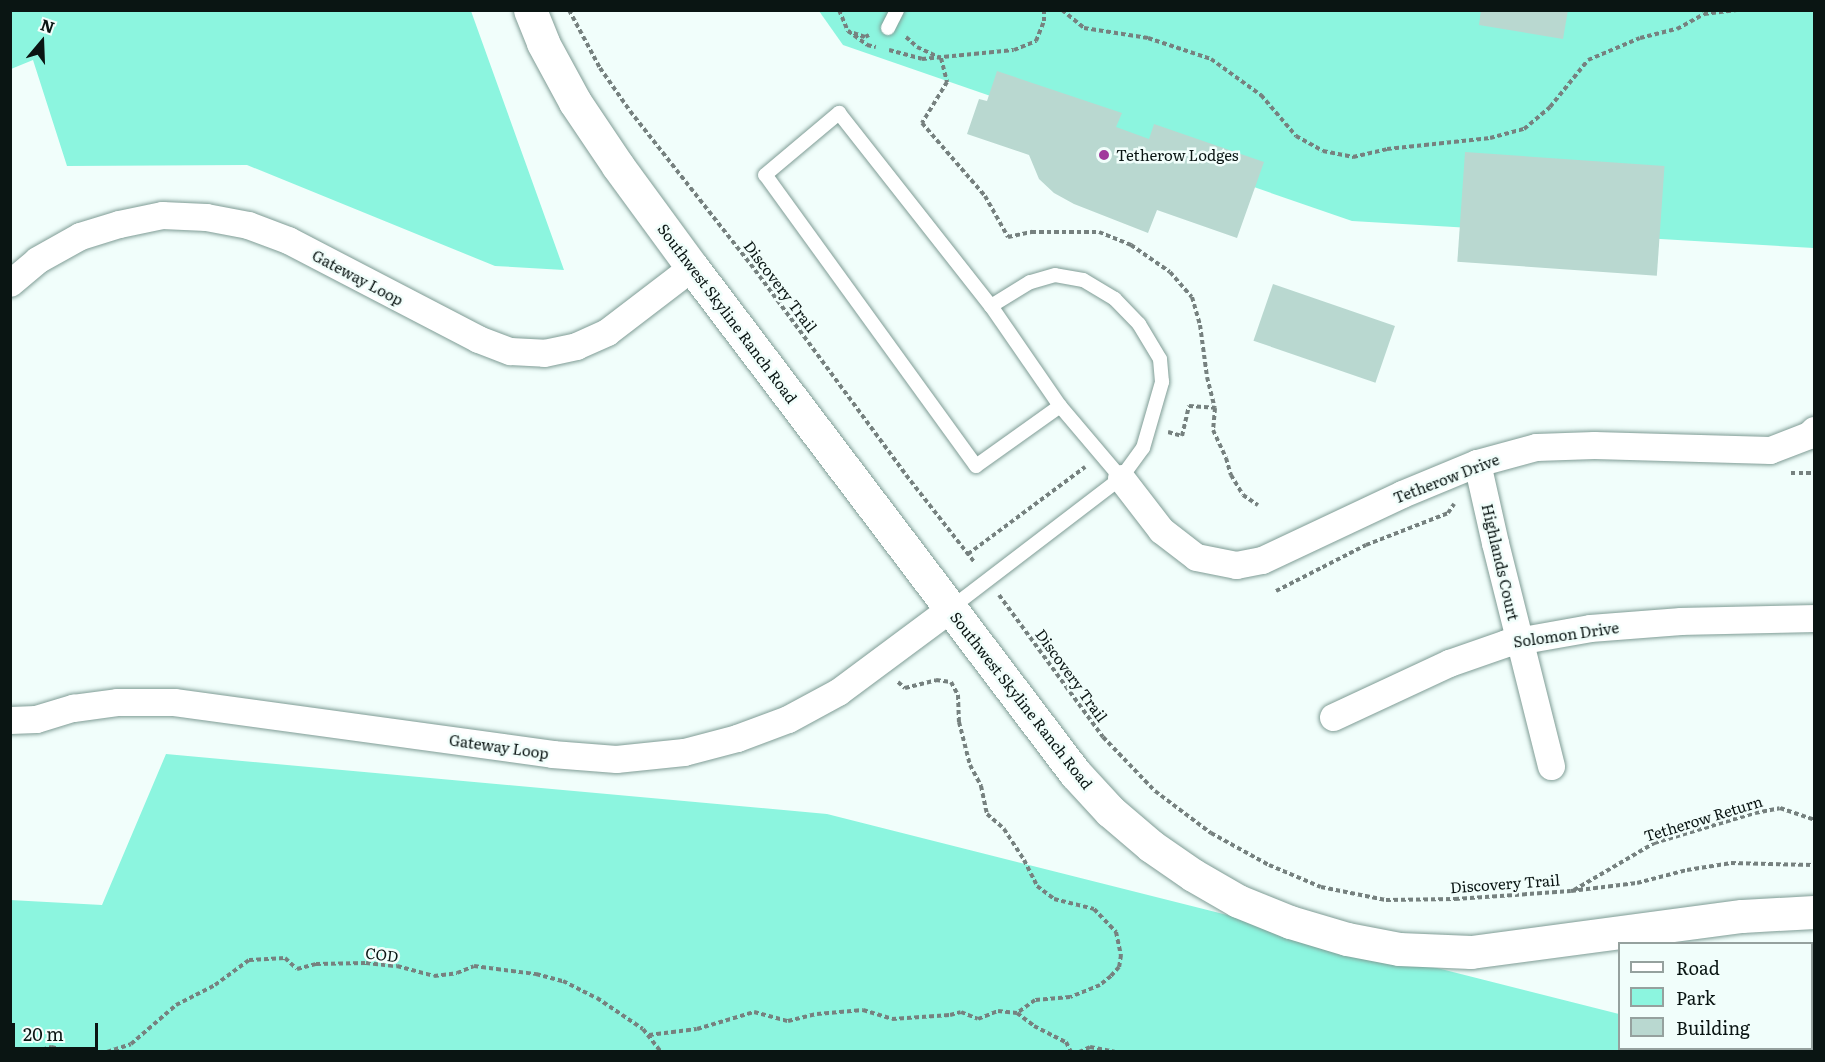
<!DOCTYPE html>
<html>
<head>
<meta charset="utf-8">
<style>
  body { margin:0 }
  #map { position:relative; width:1825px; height:1062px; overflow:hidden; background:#f1fefb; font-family:Literata,serif }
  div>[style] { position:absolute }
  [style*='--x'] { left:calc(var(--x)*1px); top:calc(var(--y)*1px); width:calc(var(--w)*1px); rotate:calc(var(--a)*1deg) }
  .green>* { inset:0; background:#8cf5df }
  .building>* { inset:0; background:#b9d8d0; transform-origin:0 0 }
  .path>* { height:4px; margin-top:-2px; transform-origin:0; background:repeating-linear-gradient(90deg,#76817f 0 4.5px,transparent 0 7.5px) }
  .roads { filter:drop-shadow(0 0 2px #7f9c95) drop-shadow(0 0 2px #7f9c95) }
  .lane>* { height:14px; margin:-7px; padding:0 7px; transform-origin:7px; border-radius:7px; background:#fff }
  .street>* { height:27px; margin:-13.5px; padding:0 13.5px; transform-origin:13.5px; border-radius:13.5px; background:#fff }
  .secondary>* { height:33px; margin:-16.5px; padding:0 16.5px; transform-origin:16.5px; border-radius:16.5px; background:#fff }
  .dots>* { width:16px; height:16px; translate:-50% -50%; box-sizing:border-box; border:3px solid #f1fefb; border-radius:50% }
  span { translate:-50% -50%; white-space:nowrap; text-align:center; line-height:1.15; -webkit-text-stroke:5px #f1fefb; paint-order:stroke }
  .poi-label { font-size:15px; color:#0a1513 }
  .left { translate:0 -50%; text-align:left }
  .street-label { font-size:15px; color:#0a1513 }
  .frame { position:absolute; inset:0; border:12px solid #0a1513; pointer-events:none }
  .legend { position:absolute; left:1618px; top:942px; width:195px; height:108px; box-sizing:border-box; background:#f1fefb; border:2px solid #95a19e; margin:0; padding:8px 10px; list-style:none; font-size:18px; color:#0a1513 }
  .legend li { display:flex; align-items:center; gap:12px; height:30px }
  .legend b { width:30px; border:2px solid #95a19e }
  .north { position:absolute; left:12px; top:12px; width:60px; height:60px; -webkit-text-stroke:4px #f1fefb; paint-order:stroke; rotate:19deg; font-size:16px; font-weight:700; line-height:24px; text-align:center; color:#0a1513 }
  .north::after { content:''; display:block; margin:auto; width:21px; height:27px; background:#0a1513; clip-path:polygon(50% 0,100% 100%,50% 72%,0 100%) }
  .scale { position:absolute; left:12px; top:1023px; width:86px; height:27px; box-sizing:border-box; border:3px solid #0a1513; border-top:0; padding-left:8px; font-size:18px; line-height:21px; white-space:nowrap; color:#0a1513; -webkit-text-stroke:4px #f1fefb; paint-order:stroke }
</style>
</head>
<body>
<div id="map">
  <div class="green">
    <div style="clip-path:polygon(11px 10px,471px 11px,564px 270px,495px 266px,247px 165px,67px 166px,33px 60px,11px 69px)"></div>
    <div style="clip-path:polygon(819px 11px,1814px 11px,1814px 248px,1352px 221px,843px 45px)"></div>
    <div style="clip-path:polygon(166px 754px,827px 814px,1619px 1014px,1620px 1048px,1811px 1048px,1814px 1051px,11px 1051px,10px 900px,102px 905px)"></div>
  </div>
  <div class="building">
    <div style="clip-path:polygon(1481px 10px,1568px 10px,1563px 39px,1479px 25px)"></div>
    <div style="clip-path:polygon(997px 71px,1122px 113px,1116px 127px,1149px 139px,1154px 124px,1264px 162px,1237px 238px,1157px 210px,1148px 233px,1074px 204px,1054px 193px,1039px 179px,1029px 155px,967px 134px,979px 99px,987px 101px)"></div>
    <div style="left:1465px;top:152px;width:200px;height:110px;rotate:4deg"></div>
    <div style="left:1273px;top:284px;width:129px;height:60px;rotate:19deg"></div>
  </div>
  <div class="path">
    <div style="--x:569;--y:10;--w:66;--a:61.9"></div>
    <div style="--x:600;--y:68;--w:52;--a:55.1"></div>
    <div style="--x:630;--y:111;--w:202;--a:51.8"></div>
    <div style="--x:755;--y:270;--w:255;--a:53.6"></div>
    <div style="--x:906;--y:475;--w:112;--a:51.9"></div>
    <div style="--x:839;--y:10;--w:23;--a:67"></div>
    <div style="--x:1062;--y:10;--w:28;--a:39"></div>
    <div style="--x:1084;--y:28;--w:65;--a:8.9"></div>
    <div style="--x:1148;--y:38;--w:66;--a:18.4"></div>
    <div style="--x:1211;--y:59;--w:62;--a:35.8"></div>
    <div style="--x:1261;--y:95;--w:54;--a:49.5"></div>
    <div style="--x:1296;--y:136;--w:31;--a:29"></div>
    <div style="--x:1323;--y:151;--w:31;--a:11"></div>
    <div style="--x:1353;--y:157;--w:35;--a:-13"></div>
    <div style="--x:1387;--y:149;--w:104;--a:-6.1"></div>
    <div style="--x:1490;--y:138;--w:35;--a:-15"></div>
    <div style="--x:1524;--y:129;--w:34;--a:-40"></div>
    <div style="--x:1550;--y:107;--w:60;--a:-51"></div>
    <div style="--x:1588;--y:60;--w:56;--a:-22.9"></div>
    <div style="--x:1640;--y:38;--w:38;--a:-14"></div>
    <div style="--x:1677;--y:29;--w:31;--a:-29"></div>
    <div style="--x:1704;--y:14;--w:33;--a:-7"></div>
    <div style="--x:869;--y:35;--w:4;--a:153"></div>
    <div style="--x:865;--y:37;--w:18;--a:-161"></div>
    <div style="--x:848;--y:31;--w:24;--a:36"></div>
    <div style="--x:867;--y:45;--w:9;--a:13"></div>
    <div style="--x:906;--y:37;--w:15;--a:42"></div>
    <div style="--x:917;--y:47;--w:26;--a:25"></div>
    <div style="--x:889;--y:50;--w:34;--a:15"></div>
    <div style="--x:922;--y:59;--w:92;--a:-5.6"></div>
    <div style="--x:1014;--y:50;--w:24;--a:-22"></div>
    <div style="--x:1036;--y:41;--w:22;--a:-68"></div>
    <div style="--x:1044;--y:21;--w:11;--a:-90"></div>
    <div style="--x:941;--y:58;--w:25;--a:76"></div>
    <div style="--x:947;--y:82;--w:48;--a:121.4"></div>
    <div style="--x:922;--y:123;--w:96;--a:49.2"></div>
    <div style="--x:985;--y:196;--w:47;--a:60.7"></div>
    <div style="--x:1008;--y:237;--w:25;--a:-12"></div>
    <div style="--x:1032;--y:232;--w:67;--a:0"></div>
    <div style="--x:1099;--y:232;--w:35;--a:22"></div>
    <div style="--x:1131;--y:245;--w:47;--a:34.7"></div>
    <div style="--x:1170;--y:272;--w:33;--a:49"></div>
    <div style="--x:1192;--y:297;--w:29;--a:74"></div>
    <div style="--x:1200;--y:325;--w:52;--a:82.3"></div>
    <div style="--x:1207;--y:377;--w:32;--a:76"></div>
    <div style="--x:1215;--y:408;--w:22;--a:95"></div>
    <div style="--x:1213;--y:430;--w:31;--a:65"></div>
    <div style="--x:1226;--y:458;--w:18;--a:74"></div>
    <div style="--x:1231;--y:475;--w:23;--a:59"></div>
    <div style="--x:1243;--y:495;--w:18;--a:34"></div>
    <div style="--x:1168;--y:432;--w:15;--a:16"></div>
    <div style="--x:1182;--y:436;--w:31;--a:-77"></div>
    <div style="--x:1189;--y:406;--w:26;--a:4"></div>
    <div style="--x:1791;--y:473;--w:23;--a:0"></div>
    <div style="--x:968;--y:554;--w:146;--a:-36.6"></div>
    <div style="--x:1276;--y:591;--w:101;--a:-27.1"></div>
    <div style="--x:1366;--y:545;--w:88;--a:-21.3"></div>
    <div style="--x:1448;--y:513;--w:11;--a:-56"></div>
    <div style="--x:999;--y:595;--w:176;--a:53.8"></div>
    <div style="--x:1103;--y:737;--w:75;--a:46.1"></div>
    <div style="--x:1155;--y:791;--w:70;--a:36.9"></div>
    <div style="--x:1211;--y:833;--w:66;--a:28.9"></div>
    <div style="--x:1269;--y:865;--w:56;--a:22.9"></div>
    <div style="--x:1321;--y:887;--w:66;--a:11.3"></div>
    <div style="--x:1386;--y:900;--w:69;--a:-0.8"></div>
    <div style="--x:1455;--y:899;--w:116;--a:-3.9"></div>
    <div style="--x:1571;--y:891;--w:66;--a:-6.9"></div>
    <div style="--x:1637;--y:883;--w:52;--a:-14.6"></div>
    <div style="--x:1687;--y:870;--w:45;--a:-9"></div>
    <div style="--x:1731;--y:863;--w:83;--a:1.4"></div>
    <div style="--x:898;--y:682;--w:9;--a:41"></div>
    <div style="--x:905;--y:688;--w:32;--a:-14"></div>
    <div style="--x:936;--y:680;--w:15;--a:8"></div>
    <div style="--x:951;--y:682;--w:15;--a:62"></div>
    <div style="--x:958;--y:695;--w:27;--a:88"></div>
    <div style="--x:959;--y:722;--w:44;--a:75.7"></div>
    <div style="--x:970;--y:765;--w:24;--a:62"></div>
    <div style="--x:981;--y:786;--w:29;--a:78"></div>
    <div style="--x:987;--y:814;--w:23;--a:41"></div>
    <div style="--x:1004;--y:829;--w:37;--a:57"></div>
    <div style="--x:1024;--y:860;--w:29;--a:63"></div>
    <div style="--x:1037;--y:886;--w:21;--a:37"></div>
    <div style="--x:1054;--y:899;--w:41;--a:14"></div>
    <div style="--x:1094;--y:909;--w:32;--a:46"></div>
    <div style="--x:1116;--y:932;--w:24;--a:78"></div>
    <div style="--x:1121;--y:955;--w:12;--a:99"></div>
    <div style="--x:1119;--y:967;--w:12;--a:132"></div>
    <div style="--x:1111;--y:976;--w:14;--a:141"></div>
    <div style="--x:1100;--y:985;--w:32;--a:158"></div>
    <div style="--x:1070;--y:997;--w:35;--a:175"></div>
    <div style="--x:1035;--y:1000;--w:22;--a:144"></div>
    <div style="--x:1017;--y:1013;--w:21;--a:37"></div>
    <div style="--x:1034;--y:1026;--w:36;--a:27"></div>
    <div style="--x:1066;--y:1042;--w:11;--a:63"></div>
    <div style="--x:1574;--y:890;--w:93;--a:-30.4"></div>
    <div style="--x:1654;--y:843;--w:105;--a:-16.5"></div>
    <div style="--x:1755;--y:813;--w:25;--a:-11"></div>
    <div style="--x:1780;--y:808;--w:36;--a:19"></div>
    <div style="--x:649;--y:1035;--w:48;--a:-7.1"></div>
    <div style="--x:697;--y:1029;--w:59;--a:-16.6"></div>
    <div style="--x:754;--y:1012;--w:35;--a:15"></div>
    <div style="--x:788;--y:1021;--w:30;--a:-14"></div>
    <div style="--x:817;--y:1014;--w:46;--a:-5"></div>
    <div style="--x:863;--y:1010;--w:30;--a:17"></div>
    <div style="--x:892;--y:1019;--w:58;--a:-3.9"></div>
    <div style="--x:950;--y:1015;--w:11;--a:-15"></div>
    <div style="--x:961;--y:1012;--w:18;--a:22"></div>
    <div style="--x:978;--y:1019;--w:22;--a:-22"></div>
    <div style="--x:998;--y:1011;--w:19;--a:6"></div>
    <div style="--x:35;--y:1052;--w:17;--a:-17"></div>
    <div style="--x:51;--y:1047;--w:22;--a:13"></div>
    <div style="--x:107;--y:1052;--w:25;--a:-18"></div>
    <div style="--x:131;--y:1044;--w:60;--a:-40.9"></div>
    <div style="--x:176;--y:1005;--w:44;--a:-27.1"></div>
    <div style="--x:215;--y:985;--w:42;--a:-36.3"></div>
    <div style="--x:249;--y:960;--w:36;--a:-3"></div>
    <div style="--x:285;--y:958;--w:16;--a:43"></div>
    <div style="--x:297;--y:969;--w:20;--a:-15"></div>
    <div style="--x:316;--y:964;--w:50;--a:-1.1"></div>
    <div style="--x:366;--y:963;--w:31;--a:6"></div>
    <div style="--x:397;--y:966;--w:38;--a:15"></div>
    <div style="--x:434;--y:976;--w:23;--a:-7"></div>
    <div style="--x:457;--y:973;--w:18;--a:-22"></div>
    <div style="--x:474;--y:966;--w:63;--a:7.4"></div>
    <div style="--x:536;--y:974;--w:28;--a:15"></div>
    <div style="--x:563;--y:981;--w:38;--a:27"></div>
    <div style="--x:597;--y:998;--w:55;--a:34"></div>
    <div style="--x:643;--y:1029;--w:29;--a:52"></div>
    <div style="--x:1079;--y:1052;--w:12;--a:-24"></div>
    <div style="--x:1090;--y:1047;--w:25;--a:11"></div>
  </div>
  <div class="roads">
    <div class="lane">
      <div style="--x:888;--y:28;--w:20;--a:-63"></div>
      <div style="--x:1060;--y:406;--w:103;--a:144.5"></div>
      <div style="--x:976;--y:466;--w:359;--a:-125.9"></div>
      <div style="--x:765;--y:175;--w:97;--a:-40"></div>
      <div style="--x:839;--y:113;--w:246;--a:51.8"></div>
      <div style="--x:991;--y:306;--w:121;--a:55.4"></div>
      <div style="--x:1060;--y:406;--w:94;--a:49.7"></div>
      <div style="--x:951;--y:608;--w:214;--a:-37.4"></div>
      <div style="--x:1121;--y:478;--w:37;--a:-54"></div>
      <div style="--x:1143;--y:448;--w:69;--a:-73.9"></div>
      <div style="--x:1162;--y:382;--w:23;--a:-95"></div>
      <div style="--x:1160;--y:359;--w:41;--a:-121"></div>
      <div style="--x:1139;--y:324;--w:35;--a:-134"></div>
      <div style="--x:1115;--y:299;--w:37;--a:-149"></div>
      <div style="--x:1083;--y:280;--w:28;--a:-170"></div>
      <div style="--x:1055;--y:275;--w:26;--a:164"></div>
      <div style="--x:1030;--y:282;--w:46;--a:148.4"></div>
    </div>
    <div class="street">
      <div style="--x:10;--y:283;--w:35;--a:-40"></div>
      <div style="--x:37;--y:260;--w:49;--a:-29.2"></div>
      <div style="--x:80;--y:236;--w:41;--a:-17.1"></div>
      <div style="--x:119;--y:224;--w:44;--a:-11.8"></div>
      <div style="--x:162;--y:215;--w:44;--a:2.6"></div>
      <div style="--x:206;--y:217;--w:43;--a:10.8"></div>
      <div style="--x:248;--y:225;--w:43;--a:20.6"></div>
      <div style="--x:288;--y:240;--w:214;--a:27.5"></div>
      <div style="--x:478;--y:339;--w:34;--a:21"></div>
      <div style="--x:510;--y:351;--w:34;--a:3"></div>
      <div style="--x:544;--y:353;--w:33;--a:-12"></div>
      <div style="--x:576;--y:346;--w:34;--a:-24"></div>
      <div style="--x:607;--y:332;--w:107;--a:-37.4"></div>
      <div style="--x:1477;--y:463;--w:82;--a:77.3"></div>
      <div style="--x:1495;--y:543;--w:230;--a:75.9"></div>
      <div style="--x:1121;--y:478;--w:66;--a:52.4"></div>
      <div style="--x:1161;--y:530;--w:44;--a:37.6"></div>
      <div style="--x:1196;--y:557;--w:41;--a:11.3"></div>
      <div style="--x:1236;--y:565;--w:26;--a:-11"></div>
      <div style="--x:1262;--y:560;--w:155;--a:-25.2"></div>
      <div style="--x:1402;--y:494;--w:81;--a:-22.5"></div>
      <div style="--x:1477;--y:463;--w:61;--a:-15.2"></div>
      <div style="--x:1536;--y:447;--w:58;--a:-2"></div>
      <div style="--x:1594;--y:445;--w:176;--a:1.6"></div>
      <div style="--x:1770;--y:450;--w:42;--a:-21"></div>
      <div style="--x:1809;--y:435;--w:7;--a:-45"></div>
      <div style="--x:1333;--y:717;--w:128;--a:-25"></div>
      <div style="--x:1449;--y:663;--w:60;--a:-19.3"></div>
      <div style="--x:1506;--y:643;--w:85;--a:-10.1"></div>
      <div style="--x:1590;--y:628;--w:91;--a:-4.4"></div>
      <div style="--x:1681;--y:621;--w:133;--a:-1.3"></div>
      <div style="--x:10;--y:720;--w:26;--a:-2"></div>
      <div style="--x:36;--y:719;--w:39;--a:-17"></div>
      <div style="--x:73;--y:708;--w:44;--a:-7.8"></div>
      <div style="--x:117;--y:702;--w:57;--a:0"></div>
      <div style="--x:174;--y:702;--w:382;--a:7.8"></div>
      <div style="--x:552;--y:754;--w:64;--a:4.5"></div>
      <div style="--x:616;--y:759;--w:68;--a:-5.9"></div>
      <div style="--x:684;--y:752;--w:55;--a:-14.8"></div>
      <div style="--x:737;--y:738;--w:54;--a:-20.4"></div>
      <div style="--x:788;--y:719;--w:57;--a:-28.4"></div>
      <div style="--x:838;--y:692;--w:141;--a:-36.6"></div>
    </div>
    <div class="secondary">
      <div style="--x:530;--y:10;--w:35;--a:68"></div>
      <div style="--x:543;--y:43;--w:67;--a:61.5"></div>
      <div style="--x:575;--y:102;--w:77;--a:56.1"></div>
      <div style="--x:618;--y:166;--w:125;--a:53.8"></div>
      <div style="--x:692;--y:267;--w:635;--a:52.88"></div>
      <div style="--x:1075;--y:773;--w:52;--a:47.4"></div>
      <div style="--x:1110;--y:811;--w:54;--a:40.5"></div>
      <div style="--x:1151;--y:846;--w:51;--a:34.6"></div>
      <div style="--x:1193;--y:875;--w:52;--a:30"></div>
      <div style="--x:1238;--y:901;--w:56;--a:22"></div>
      <div style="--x:1290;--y:922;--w:59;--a:16.6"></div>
      <div style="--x:1347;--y:939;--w:53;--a:10.9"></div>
      <div style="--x:1399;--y:949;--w:72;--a:2.4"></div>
      <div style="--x:1471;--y:952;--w:273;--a:-7.6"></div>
      <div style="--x:1742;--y:916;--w:72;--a:-3.2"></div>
    </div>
  </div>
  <div class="dots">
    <div style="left:1104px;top:155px;background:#a0399c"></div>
  </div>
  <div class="poi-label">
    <span class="left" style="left:1116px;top:155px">Tetherow Lodges</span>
  </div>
  <div class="street-label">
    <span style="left:358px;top:277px;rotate:28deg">Gateway Loop</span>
    <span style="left:781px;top:286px;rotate:53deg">Discovery Trail</span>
    <span style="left:728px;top:313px;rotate:53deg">Southwest Skyline Ranch Road</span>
    <span style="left:1446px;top:478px;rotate:-21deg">Tetherow Drive</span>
    <span style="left:1501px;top:562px;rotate:77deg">Highlands Court</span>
    <span style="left:1566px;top:634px;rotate:-8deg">Solomon Drive</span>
    <span style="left:1072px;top:675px;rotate:54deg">Discovery Trail</span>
    <span style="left:1022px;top:700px;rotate:52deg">Southwest Skyline Ranch Road</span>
    <span style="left:499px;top:746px;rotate:8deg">Gateway Loop</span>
    <span style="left:1703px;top:818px;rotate:-17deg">Tetherow Return</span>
    <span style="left:1505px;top:883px;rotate:-4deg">Discovery Trail</span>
    <span style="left:382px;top:954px;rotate:7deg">COD</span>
  </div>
  <div class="frame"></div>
  <ul class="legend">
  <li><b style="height:8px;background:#fff"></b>Road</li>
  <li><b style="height:16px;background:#8cf5df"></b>Park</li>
  <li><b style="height:16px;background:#b9d8d0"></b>Building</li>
  </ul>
  <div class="north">N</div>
  <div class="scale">20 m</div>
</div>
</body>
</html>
